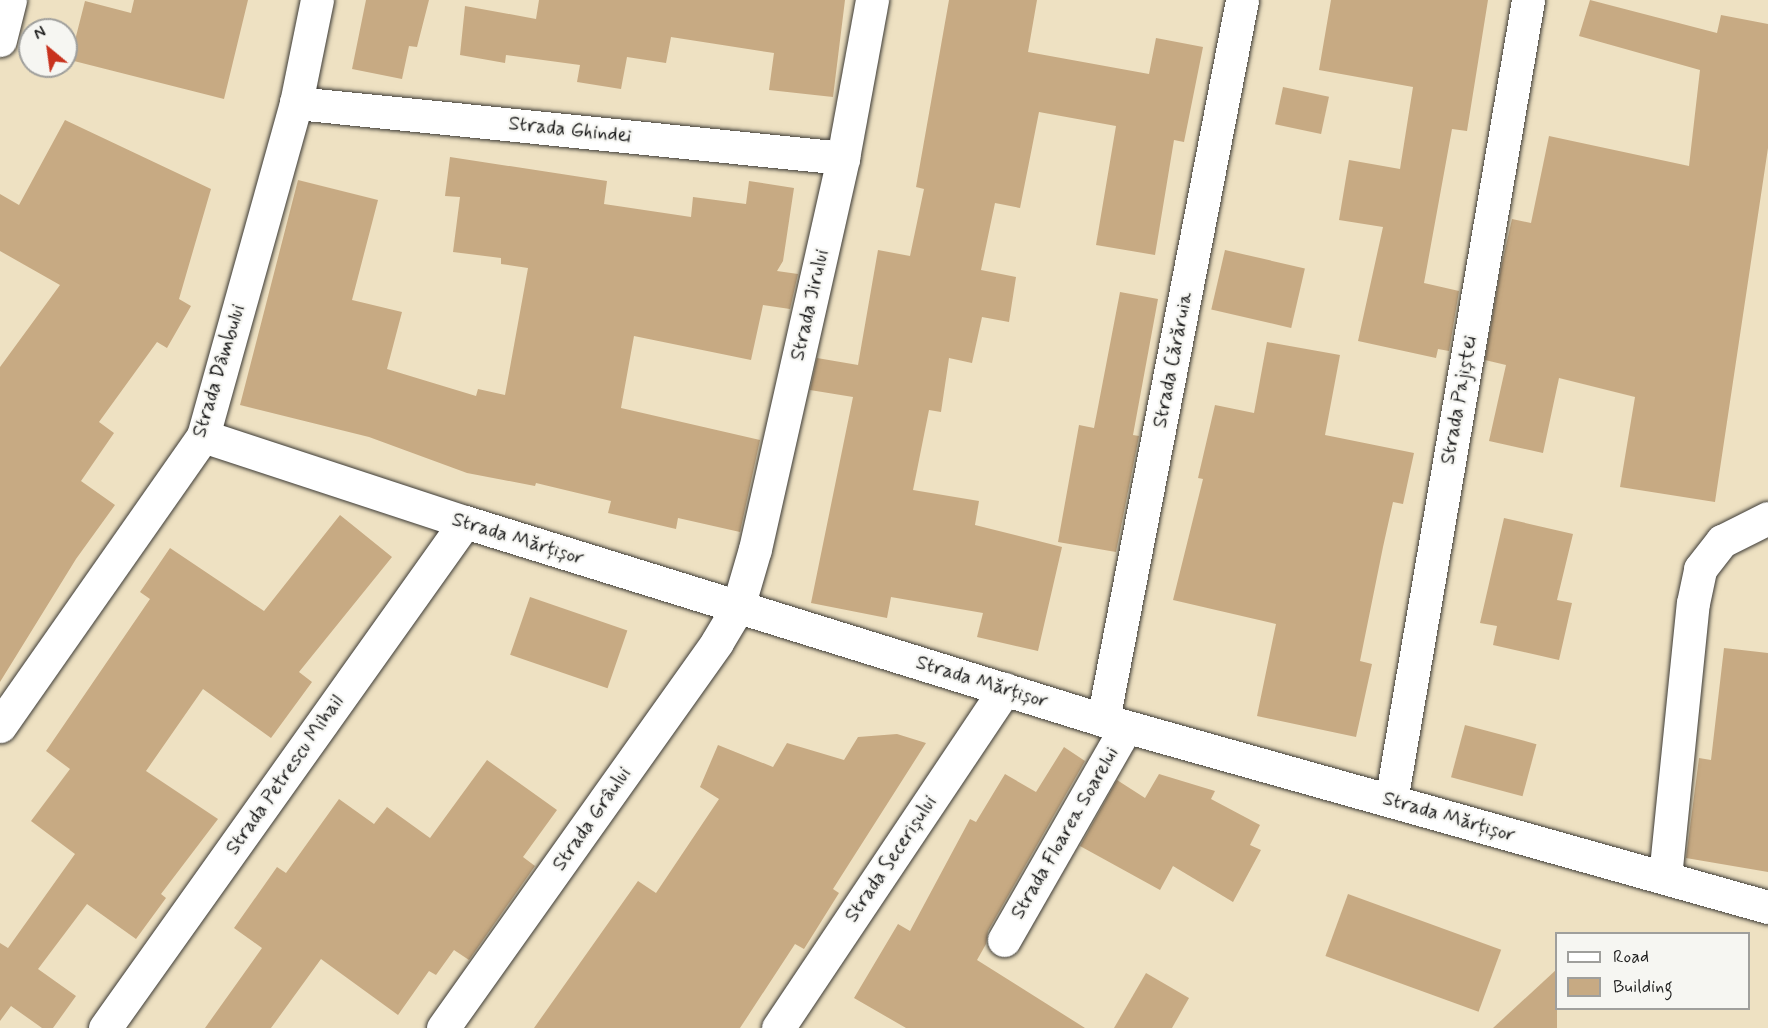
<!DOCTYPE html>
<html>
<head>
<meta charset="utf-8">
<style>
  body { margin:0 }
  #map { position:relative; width:1768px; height:1028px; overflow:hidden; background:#eee1c2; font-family:Mynerve,sans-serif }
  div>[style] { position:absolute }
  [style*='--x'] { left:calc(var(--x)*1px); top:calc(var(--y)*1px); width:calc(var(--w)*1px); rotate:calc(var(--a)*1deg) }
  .building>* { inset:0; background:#c7aa83; transform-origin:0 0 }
  .roads { filter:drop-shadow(0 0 2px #3c3a35) drop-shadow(0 0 2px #3c3a35) }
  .minor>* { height:33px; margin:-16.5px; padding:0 16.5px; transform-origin:16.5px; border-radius:16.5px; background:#fff }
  span { translate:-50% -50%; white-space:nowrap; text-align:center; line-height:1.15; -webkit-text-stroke:4.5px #f6f6f2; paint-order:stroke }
  .street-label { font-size:20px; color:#1c1c1c }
  .legend { position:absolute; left:1555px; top:932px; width:195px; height:78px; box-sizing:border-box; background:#f6f6f2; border:2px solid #9f9f9c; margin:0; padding:8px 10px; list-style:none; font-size:18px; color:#1c1c1c }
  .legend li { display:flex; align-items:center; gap:12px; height:30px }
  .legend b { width:30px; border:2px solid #9f9f9c }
  .north { position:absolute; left:18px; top:18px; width:60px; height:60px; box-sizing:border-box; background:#f6f6f2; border:2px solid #9f9f9c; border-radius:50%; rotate:331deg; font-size:16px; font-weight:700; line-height:24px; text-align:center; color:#1c1c1c }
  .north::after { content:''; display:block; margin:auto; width:21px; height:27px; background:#c8321e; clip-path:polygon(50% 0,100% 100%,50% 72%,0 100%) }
</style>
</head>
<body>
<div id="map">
  <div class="building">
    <div style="clip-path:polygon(134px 0,248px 0,224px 99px,70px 60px,85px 1px,131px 13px)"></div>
    <div style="clip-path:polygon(366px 0,429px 0,417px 47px,409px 46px,402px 79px,352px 69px)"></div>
    <div style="clip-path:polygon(539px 0,845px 0,833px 97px,769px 90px,774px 53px,671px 37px,666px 63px,627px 57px,621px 89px,577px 82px,580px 65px,506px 55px,505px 63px,460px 55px,465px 6px,536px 19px)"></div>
    <div style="clip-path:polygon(949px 0,1037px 0,1028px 52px,1149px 74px,1156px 38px,1203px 47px,1184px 142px,1174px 140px,1155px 255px,1096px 245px,1116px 126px,1039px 112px,1020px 208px,995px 203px,981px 270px,1016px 277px,1009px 322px,982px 317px,972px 363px,949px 358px,941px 412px,929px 410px,913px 490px,979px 501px,975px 525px,1062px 547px,1038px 651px,977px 637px,983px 613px,891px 597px,887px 618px,811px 603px,853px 397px,810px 390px,817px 358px,858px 365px,878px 250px,910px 256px,924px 189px,916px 187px)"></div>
    <div style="clip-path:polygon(1331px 0,1488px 0,1467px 131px,1452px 129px,1424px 283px,1459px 291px,1449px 351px,1438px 349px,1436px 358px,1358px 341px,1383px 227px,1339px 220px,1349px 160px,1400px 169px,1413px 87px,1319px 70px)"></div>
    <div style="clip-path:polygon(1590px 0,1717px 33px,1721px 15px,1768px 24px,1768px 148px,1715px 502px,1620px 487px,1635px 397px,1559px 378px,1543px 453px,1489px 441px,1506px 365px,1485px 360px,1501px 268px,1512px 219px,1531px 223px,1549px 136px,1689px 166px,1700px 70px,1579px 36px)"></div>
    <div style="left:1283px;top:87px;width:47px;height:38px;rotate:12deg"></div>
    <div style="clip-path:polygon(65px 120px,211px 189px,179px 299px,191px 306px,167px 348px,157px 342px,99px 422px,114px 433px,81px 481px,115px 505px,76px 559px,0 682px,0 367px,60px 285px,0 251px,0 194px,19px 205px)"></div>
    <div style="clip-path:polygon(450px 157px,607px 181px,604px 204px,691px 217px,693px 197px,746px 204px,749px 181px,794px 188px,783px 261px,777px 271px,798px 274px,790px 309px,763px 305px,751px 360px,634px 336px,621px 408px,760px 440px,740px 532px,678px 518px,676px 529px,608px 513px,611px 501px,536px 483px,535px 486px,467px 473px,369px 437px,240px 405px,298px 180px,378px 200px,352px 300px,402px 312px,387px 369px,476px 396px,478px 389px,505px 395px,528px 268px,501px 264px,501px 258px,453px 252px,460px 197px,445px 196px)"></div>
    <div style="left:1225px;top:250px;width:82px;height:61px;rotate:13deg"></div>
    <div style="clip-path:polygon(1120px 292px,1158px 299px,1133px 435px,1139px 436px,1116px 552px,1058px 542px,1079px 425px,1094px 428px)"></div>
    <div style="clip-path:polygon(1267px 342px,1340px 355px,1325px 435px,1414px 453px,1403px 504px,1393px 502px,1383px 547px,1360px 661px,1372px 664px,1356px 737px,1257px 716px,1276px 624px,1173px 600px,1203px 479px,1198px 478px,1215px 405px,1254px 413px)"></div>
    <div style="clip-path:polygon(340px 515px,392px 557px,299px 672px,312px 682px,271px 738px,203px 689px,146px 771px,218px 819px,161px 894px,166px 898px,136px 939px,87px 904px,38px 969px,76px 996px,53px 1028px,42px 1028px,11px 1006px,0 1021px,0 943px,8px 948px,75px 854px,31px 821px,70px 769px,46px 751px,150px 599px,140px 592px,170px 548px,264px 611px)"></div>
    <div style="clip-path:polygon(1504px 518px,1573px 534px,1557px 600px,1572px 603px,1559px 660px,1493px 645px,1497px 626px,1480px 623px)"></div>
    <div style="left:530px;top:597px;width:103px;height:61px;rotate:19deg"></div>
    <div style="clip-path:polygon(1724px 648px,1768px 653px,1768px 872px,1686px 858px,1699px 758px,1711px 760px)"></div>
    <div style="left:1465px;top:725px;width:74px;height:54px;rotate:15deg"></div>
    <div style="clip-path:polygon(897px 734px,926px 743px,833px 889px,839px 893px,804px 949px,795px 944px,740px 1028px,534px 1028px,638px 881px,656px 893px,719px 799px,700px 787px,718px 745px,773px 767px,787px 743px,844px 760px,858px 737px)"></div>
    <div style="clip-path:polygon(1064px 747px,1085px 761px,988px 931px,986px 944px,977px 960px,1085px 1028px,906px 1028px,854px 998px,898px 924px,910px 931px,970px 819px,976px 822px,1005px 774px,1036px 792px)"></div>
    <div style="clip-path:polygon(487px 760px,557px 810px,523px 857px,535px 866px,469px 960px,454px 950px,436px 975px,429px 971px,398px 1015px,321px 959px,271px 1028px,205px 1028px,262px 948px,234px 928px,277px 867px,286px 873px,339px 799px,374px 824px,387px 807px,430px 838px)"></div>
    <div style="clip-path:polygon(1159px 774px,1215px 791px,1211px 799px,1260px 825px,1250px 845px,1261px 850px,1233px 902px,1173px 866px,1160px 890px,1080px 846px,1117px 780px,1145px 798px)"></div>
    <div style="left:1348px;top:894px;width:163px;height:66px;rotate:20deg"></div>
    <div style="clip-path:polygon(1557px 969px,1557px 1028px,1493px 1028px)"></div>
    <div style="clip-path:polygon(1146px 973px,1189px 998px,1172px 1028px,1114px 1028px)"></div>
  </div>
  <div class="roads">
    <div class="minor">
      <div style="--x:0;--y:40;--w:41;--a:-76"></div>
      <div style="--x:296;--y:103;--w:550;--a:5.74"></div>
      <div style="--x:203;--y:436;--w:276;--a:18.2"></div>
      <div style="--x:465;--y:522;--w:668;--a:17.24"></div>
      <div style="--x:1103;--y:720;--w:691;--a:15.71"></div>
      <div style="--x:1103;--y:720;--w:733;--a:-79.07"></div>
      <div style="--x:0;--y:726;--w:354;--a:-55"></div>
      <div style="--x:203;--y:436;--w:346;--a:-74.4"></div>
      <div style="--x:296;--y:103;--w:105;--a:-78.5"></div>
      <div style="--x:1391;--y:801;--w:813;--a:-80.29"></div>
      <div style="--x:1665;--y:877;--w:275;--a:-84.2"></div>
      <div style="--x:1693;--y:603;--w:35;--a:-78"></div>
      <div style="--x:1700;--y:569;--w:36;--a:-52"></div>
      <div style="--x:1722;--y:541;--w:51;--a:-26.6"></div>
      <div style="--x:1004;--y:940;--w:245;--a:-60.2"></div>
      <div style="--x:105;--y:1028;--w:621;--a:-54.57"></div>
      <div style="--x:443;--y:1028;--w:473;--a:-54.6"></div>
      <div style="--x:717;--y:642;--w:41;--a:-59"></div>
      <div style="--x:738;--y:607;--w:60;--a:-73.7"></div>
      <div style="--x:755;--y:549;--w:401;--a:-77.3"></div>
      <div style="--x:843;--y:158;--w:161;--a:-79.6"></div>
      <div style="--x:778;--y:1028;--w:408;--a:-56.2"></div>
    </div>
  </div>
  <div class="street-label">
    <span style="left:570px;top:130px;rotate:6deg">Strada Ghindei</span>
    <span style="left:810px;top:305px;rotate:-77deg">Strada Jirului</span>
    <span style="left:1173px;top:360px;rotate:-79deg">Strada Cărăruia</span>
    <span style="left:219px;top:371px;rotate:-73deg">Strada Dâmbului</span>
    <span style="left:1459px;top:400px;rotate:-80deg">Strada Pajiștei</span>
    <span style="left:518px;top:539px;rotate:17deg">Strada Mărțișor</span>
    <span style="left:982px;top:682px;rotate:17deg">Strada Mărțișor</span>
    <span style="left:285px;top:775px;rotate:-55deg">Strada Petrescu Mihail</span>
    <span style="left:1449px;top:817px;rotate:16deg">Strada Mărțișor</span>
    <span style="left:592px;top:819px;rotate:-55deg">Strada Grâului</span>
    <span style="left:1065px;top:833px;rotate:-60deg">Strada Floarea Soarelui</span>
    <span style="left:891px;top:859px;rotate:-56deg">Strada Secerișului</span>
  </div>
  <ul class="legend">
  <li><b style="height:8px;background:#fff"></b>Road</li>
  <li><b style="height:16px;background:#c7aa83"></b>Building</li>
  </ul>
  <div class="north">N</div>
</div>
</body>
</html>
